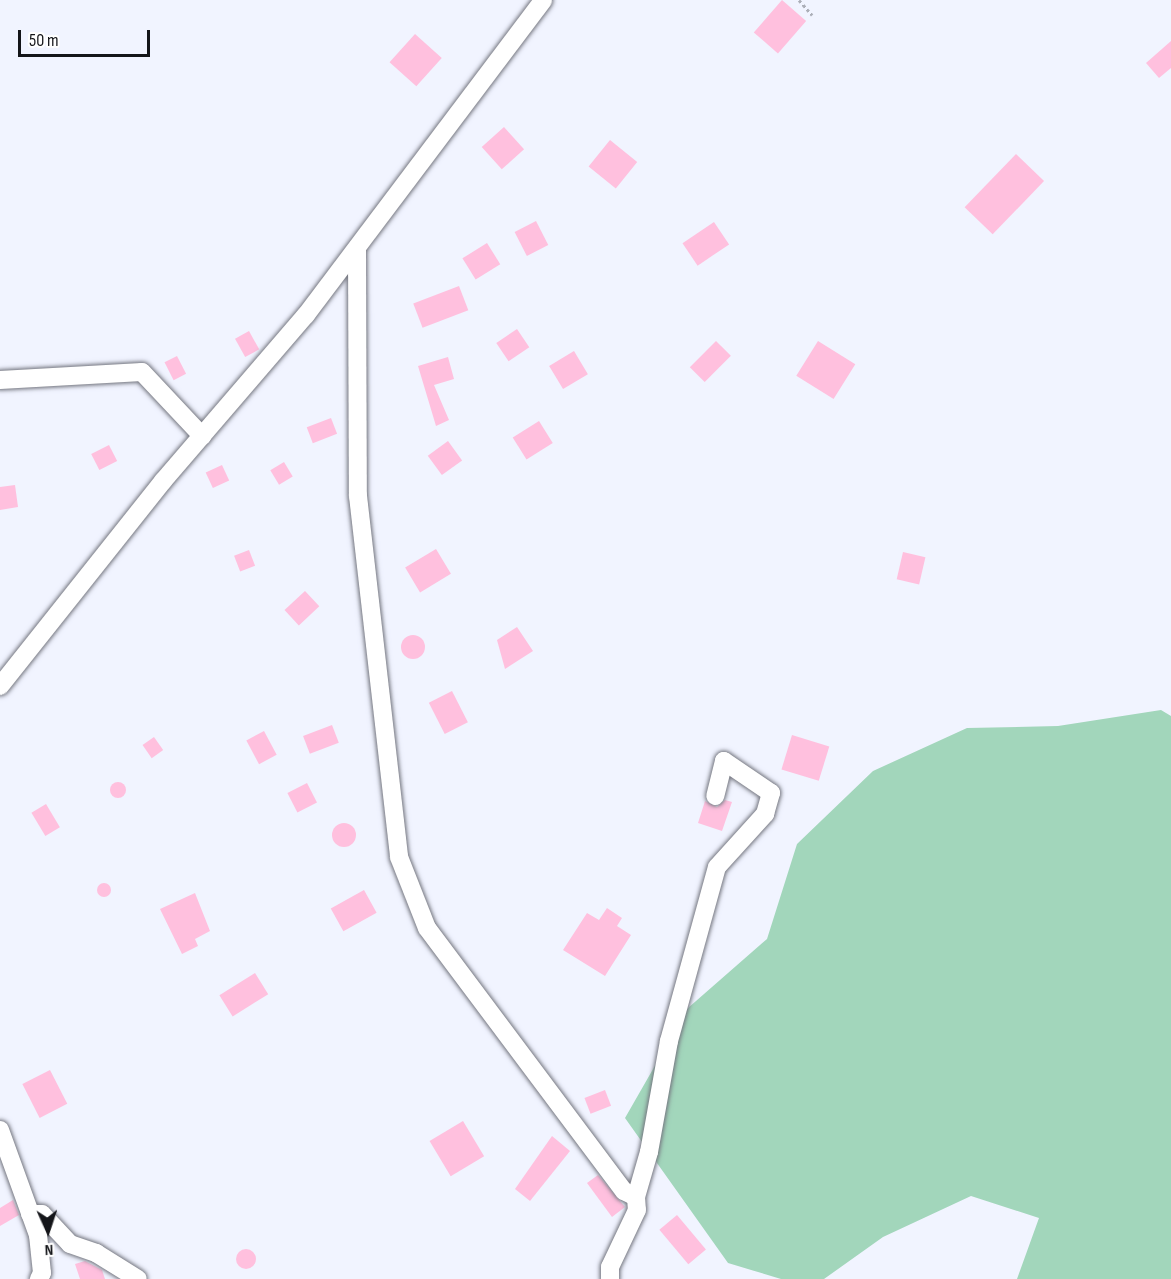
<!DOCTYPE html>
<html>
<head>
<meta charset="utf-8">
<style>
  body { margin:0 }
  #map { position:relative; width:1171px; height:1279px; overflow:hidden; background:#f1f4ff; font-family:"Sofia Sans Condensed",sans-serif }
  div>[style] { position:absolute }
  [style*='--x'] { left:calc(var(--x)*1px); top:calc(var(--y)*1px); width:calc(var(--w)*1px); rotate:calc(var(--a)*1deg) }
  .green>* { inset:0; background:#a2d6bb }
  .building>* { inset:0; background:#ffc0de; transform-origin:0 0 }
  .round { border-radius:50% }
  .path>* { height:3px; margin-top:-1.5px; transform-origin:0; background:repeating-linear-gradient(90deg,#acafb8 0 3px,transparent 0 6px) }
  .roads { filter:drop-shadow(0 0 2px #757781) drop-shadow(0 0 2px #757781) }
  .minor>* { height:18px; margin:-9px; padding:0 9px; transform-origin:9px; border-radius:9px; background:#fff }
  span { translate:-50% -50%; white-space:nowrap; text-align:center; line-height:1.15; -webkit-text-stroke:5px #fff; paint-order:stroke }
  .north { position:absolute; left:18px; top:1201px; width:60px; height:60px; -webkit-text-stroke:4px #fff; paint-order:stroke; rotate:177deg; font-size:16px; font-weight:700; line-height:24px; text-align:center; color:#141519 }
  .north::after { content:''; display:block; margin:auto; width:21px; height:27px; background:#141519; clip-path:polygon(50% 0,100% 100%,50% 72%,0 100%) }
  .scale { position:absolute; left:18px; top:30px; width:132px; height:27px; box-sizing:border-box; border:3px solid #141519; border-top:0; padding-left:8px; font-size:18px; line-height:21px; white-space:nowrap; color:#141519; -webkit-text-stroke:4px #fff; paint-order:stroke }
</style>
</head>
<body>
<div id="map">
  <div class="green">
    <div style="clip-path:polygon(1161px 710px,1171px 716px,1171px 1279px,1017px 1279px,1039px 1218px,971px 1196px,883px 1237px,824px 1279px,781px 1279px,728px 1263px,625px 1118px,688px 1008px,767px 939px,797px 844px,873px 771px,967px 728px,1058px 726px)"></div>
  </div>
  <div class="building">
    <div style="left:782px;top:0;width:32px;height:43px;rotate:41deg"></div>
    <div style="left:415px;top:34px;width:36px;height:38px;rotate:42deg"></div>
    <div style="clip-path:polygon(1171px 41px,1171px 68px,1159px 78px,1146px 63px)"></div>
    <div style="left:504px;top:127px;width:30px;height:30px;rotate:48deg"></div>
    <div style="left:610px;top:140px;width:35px;height:34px;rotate:39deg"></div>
    <div style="left:1016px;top:154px;width:39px;height:74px;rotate:44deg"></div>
    <div style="left:536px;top:221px;width:27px;height:24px;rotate:63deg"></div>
    <div style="left:714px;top:222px;width:27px;height:38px;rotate:56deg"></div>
    <div style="left:487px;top:243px;width:25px;height:29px;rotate:58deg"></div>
    <div style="left:459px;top:286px;width:26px;height:49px;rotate:69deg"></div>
    <div style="left:517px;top:329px;width:22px;height:25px;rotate:56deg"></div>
    <div style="left:249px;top:331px;width:21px;height:16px;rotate:61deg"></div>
    <div style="left:716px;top:341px;width:21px;height:37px;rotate:45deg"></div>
    <div style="left:818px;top:341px;width:44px;height:41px;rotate:32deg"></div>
    <div style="left:574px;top:351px;width:27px;height:29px;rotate:59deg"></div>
    <div style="left:177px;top:356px;width:20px;height:14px;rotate:63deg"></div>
    <div style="clip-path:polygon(448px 357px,454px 379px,434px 385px,449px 420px,436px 426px,418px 366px)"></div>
    <div style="left:331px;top:418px;width:17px;height:26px;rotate:69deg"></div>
    <div style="left:539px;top:421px;width:26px;height:31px;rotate:58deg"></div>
    <div style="left:448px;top:441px;width:24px;height:25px;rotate:54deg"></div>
    <div style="left:109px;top:445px;width:18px;height:20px;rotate:63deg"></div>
    <div style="left:284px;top:462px;width:17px;height:16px;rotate:59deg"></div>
    <div style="left:222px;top:465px;width:17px;height:18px;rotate:65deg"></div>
    <div style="clip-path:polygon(15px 485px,18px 507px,0 510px,0 487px)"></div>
    <div style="left:436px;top:549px;width:29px;height:36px;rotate:59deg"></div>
    <div style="left:249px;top:550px;width:17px;height:16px;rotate:69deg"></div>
    <div style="left:903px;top:552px;width:23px;height:28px;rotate:13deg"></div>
    <div style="left:305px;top:591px;width:21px;height:28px;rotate:47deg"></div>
    <div style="clip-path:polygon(517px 627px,533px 651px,505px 669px,497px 640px)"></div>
    <div class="round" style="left:401px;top:635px;width:24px;height:24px"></div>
    <div style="left:452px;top:691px;width:35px;height:26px;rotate:63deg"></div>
    <div style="left:332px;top:725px;width:19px;height:31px;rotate:69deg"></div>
    <div style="left:264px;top:731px;width:27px;height:20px;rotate:62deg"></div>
    <div style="left:792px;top:735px;width:39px;height:36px;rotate:17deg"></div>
    <div style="left:154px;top:737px;width:16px;height:14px;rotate:55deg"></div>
    <div class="round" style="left:110px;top:782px;width:16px;height:16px"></div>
    <div style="left:307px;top:783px;width:22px;height:22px;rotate:63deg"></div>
    <div style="clip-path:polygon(725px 800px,732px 802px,722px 831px,698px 823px,705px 801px,717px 807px)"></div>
    <div style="left:46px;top:804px;width:27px;height:17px;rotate:59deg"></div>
    <div class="round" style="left:332px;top:823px;width:24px;height:24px"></div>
    <div class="round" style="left:97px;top:883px;width:14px;height:14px"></div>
    <div style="left:364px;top:890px;width:26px;height:38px;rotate:61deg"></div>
    <div style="clip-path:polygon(195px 893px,210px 931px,195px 939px,198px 946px,182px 954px,160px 909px)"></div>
    <div style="clip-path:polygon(607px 908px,622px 918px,617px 926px,631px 935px,605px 976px,563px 950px,587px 913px,599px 920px)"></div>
    <div style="left:255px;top:973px;width:25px;height:42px;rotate:58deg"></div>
    <div style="left:50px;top:1070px;width:38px;height:31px;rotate:63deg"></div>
    <div style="left:605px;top:1090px;width:17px;height:22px;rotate:69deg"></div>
    <div style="left:463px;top:1121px;width:41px;height:39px;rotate:59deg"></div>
    <div style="clip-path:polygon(552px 1136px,570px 1151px,530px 1201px,515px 1189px)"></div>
    <div style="clip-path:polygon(598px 1175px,625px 1207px,612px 1217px,587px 1183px)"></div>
    <div style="clip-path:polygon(13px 1200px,19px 1215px,0 1226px,0 1208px)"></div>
    <div style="left:677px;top:1215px;width:45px;height:23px;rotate:50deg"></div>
    <div class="round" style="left:236px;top:1249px;width:20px;height:20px"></div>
    <div style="clip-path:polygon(85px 1261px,102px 1270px,105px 1279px,80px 1279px,75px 1264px)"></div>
  </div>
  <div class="path">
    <div style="--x:799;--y:0;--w:20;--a:49"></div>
  </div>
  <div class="roads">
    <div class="minor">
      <div style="--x:357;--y:248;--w:248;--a:89.8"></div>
      <div style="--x:358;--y:496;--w:363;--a:83.5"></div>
      <div style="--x:399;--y:857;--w:76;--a:68.5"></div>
      <div style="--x:427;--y:928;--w:329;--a:53.2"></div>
      <div style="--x:624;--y:1191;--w:13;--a:27"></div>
      <div style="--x:636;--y:1197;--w:13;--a:86"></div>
      <div style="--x:637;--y:1210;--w:63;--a:115.3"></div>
      <div style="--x:610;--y:1267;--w:12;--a:90"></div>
      <div style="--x:0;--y:380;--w:142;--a:-3.2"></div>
      <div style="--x:142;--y:372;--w:88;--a:46.8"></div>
      <div style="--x:0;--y:686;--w:262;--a:-51.5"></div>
      <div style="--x:163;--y:481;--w:219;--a:-49.3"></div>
      <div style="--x:306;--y:315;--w:394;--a:-53"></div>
      <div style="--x:0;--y:1130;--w:112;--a:70.1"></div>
      <div style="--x:38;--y:1235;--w:38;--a:84"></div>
      <div style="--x:42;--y:1273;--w:7;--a:117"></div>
      <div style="--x:636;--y:1197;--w:47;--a:-73.9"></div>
      <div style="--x:649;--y:1152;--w:113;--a:-79.8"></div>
      <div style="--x:669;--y:1041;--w:180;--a:-74.6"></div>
      <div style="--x:717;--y:867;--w:72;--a:-47.8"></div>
      <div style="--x:765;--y:814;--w:22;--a:-74"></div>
      <div style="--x:771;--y:793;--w:57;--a:-145.8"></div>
      <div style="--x:724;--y:761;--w:36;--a:104"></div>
      <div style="--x:30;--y:1214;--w:12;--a:0"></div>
      <div style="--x:42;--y:1214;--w:41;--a:47"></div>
      <div style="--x:70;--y:1244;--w:28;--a:19"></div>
      <div style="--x:96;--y:1253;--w:49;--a:31.8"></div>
    </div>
  </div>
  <div class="north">N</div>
  <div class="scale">50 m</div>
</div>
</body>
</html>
